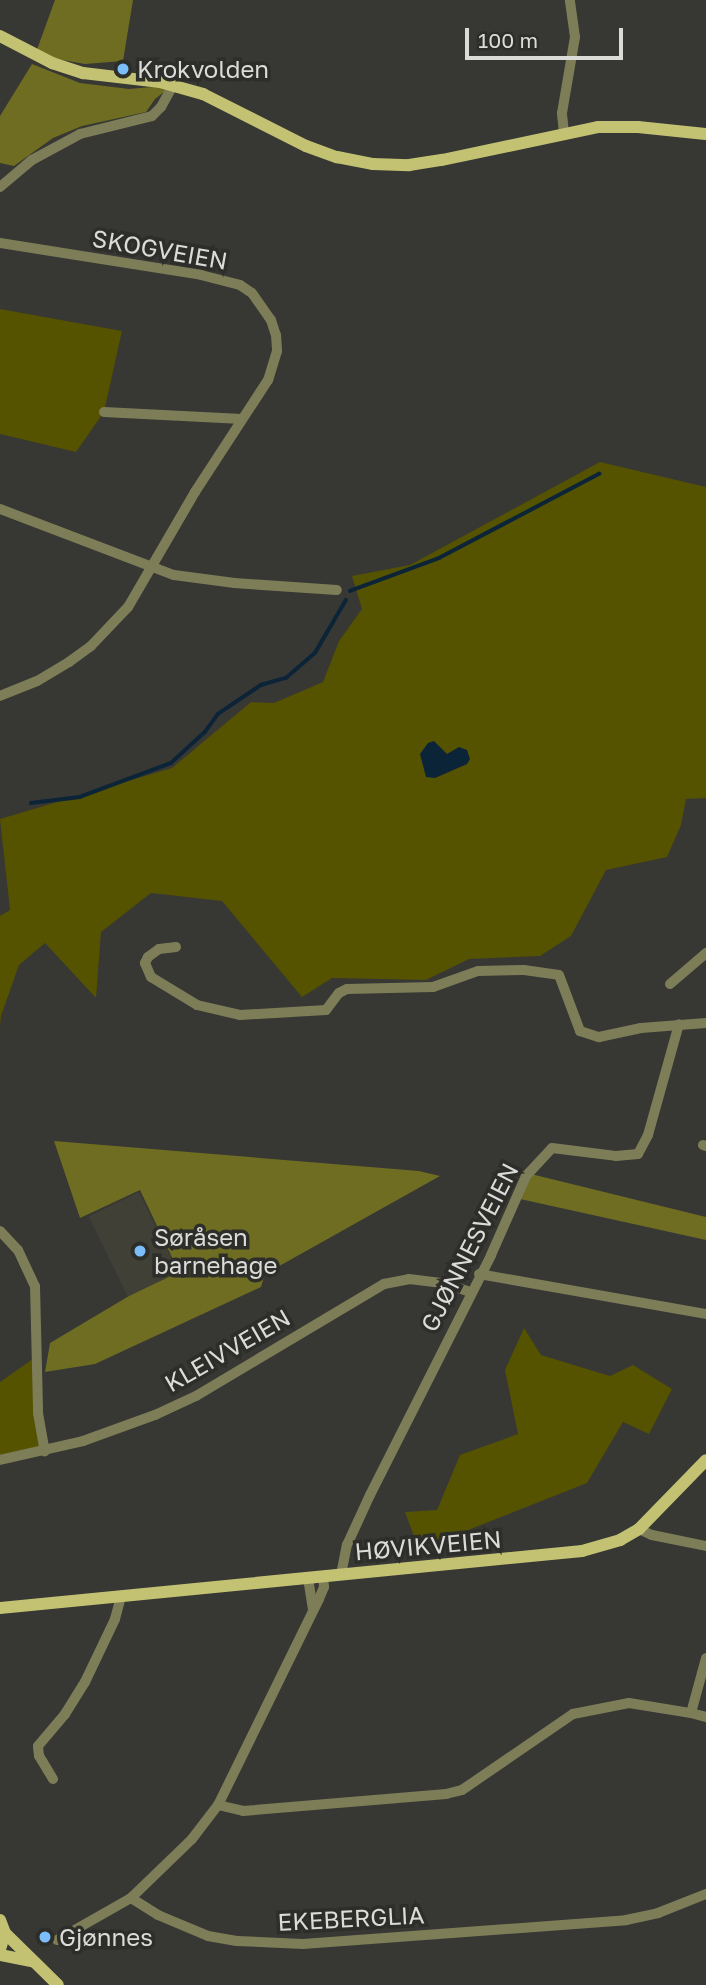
<!DOCTYPE html>
<html>
<head>
<meta charset="utf-8">
<style>
  body { margin:0 }
  #map { position:relative; width:706px; height:1985px; overflow:hidden; background:#373734; font-family:"Golos Text",sans-serif }
  div>[style] { position:absolute }
  [style*='--x'] { left:calc(var(--x)*1px); top:calc(var(--y)*1px); width:calc(var(--w)*1px); rotate:calc(var(--a)*1deg) }
  .built>* { inset:0; background:#404036; transform-origin:0 0 }
  .green>* { inset:0; background:#555200 }
  .forest>* { inset:0; background:#6f6d22 }
  .water>* { inset:0; background:#0c2438 }
  .stream>* { height:3.5px; margin:-1.75px; padding:0 1.75px; transform-origin:1.75px; border-radius:1.75px; background:#0c2438 }
  .minor>* { height:10px; margin:-5px; padding:0 5px; transform-origin:5px; border-radius:5px; background:#7d7d58 }
  .major>* { height:12px; margin:-6px; padding:0 6px; transform-origin:6px; border-radius:6px; background:#c3c273 }
  .dots>* { width:19px; height:19px; translate:-50% -50%; box-sizing:border-box; border:4px solid #2d2d2a; border-radius:50% }
  span { translate:-50% -50%; white-space:nowrap; text-align:center; line-height:1.15; -webkit-text-stroke:7px #2d2d2a; paint-order:stroke }
  .poi-label { font-size:24px; color:#dbdbd9 }
  .left { translate:0 -50%; text-align:left }
  .street-label { font-size:24px; color:#dbdbd9 }
  .scale { position:absolute; left:465px; top:28px; width:158px; height:32px; box-sizing:border-box; border:4px solid #dbdbd9; border-top:0; padding-left:9px; font-size:21px; line-height:24px; white-space:nowrap; color:#dbdbd9; -webkit-text-stroke:5px #2d2d2a; paint-order:stroke }
</style>
</head>
<body>
<div id="map">
  <div class="built">
    <div style="left:139px;top:1192px;width:89px;height:56px;rotate:64deg"></div>
  </div>
  <div class="green">
    <div style="clip-path:polygon(0 309px,122px 331px,104px 412px,76px 452px,0 434px)"></div>
    <div style="clip-path:polygon(600px 462px,706px 487px,706px 798px,686px 799px,681px 825px,667px 857px,606px 870px,571px 936px,540px 956px,469px 959px,426px 980px,332px 978px,302px 997px,222px 901px,151px 893px,101px 932px,96px 998px,45px 943px,19px 965px,1px 1016px,0 1027px,0 916px,10px 910px,0 819px,172px 768px,251px 702px,274px 703px,323px 682px,339px 641px,362px 609px,352px 576px,410px 565px)"></div>
    <div style="clip-path:polygon(524px 1328px,541px 1355px,610px 1376px,633px 1365px,672px 1389px,649px 1434px,623px 1422px,587px 1483px,438px 1542px,415px 1539px,405px 1512px,437px 1510px,460px 1455px,518px 1434px,505px 1370px)"></div>
    <div style="clip-path:polygon(37px 1356px,41px 1451px,0 1457px,0 1382px)"></div>
  </div>
  <div class="forest">
    <div style="clip-path:polygon(55px 0,133px 0,123px 61px,85px 64px,35px 55px)"></div>
    <div style="clip-path:polygon(32px 64px,80px 83px,129px 89px,173px 85px,155px 99px,146px 112px,82px 126px,53px 138px,14px 166px,0 163px,0 116px)"></div>
    <div style="clip-path:polygon(54px 1141px,419px 1171px,440px 1176px,265px 1274px,261px 1287px,95px 1364px,45px 1372px,50px 1343px,129px 1296px,179px 1272px,140px 1190px,80px 1218px)"></div>
    <div style="clip-path:polygon(531px 1174px,706px 1217px,706px 1240px,520px 1199px)"></div>
  </div>
  <div class="water">
    <div style="clip-path:polygon(434px 741px,447px 754px,459px 747px,467px 750px,470px 759px,467px 764px,435px 778px,426px 777px,420px 754px,428px 743px)"></div>
  </div>
  <div class="stream">
    <div style="--x:350;--y:591;--w:95;--a:-20.3"></div>
    <div style="--x:439;--y:558;--w:181;--a:-27.7"></div>
    <div style="--x:31;--y:803;--w:49;--a:-7"></div>
    <div style="--x:80;--y:797;--w:97;--a:-20.5"></div>
    <div style="--x:171;--y:763;--w:46;--a:-42.4"></div>
    <div style="--x:205;--y:732;--w:22;--a:-54"></div>
    <div style="--x:218;--y:714;--w:52;--a:-34"></div>
    <div style="--x:261;--y:685;--w:26;--a:-16"></div>
    <div style="--x:286;--y:678;--w:38;--a:-41"></div>
    <div style="--x:315;--y:653;--w:61;--a:-59.7"></div>
  </div>
  <div class="minor">
    <div style="--x:564;--y:133;--w:20;--a:-96"></div>
    <div style="--x:562;--y:113;--w:77;--a:-80.3"></div>
    <div style="--x:575;--y:37;--w:37;--a:-98"></div>
    <div style="--x:0;--y:187;--w:42;--a:-40.2"></div>
    <div style="--x:32;--y:160;--w:55;--a:-28.4"></div>
    <div style="--x:80;--y:134;--w:74;--a:-14"></div>
    <div style="--x:152;--y:116;--w:13;--a:-45"></div>
    <div style="--x:161;--y:107;--w:25;--a:-61"></div>
    <div style="--x:0;--y:243;--w:204;--a:9"></div>
    <div style="--x:201;--y:275;--w:40;--a:14.4"></div>
    <div style="--x:240;--y:285;--w:14;--a:34"></div>
    <div style="--x:252;--y:293;--w:33;--a:55"></div>
    <div style="--x:271;--y:320;--w:16;--a:72"></div>
    <div style="--x:276;--y:335;--w:16;--a:86"></div>
    <div style="--x:277;--y:351;--w:30;--a:107"></div>
    <div style="--x:268;--y:380;--w:134;--a:123.1"></div>
    <div style="--x:195;--y:492;--w:133;--a:120.2"></div>
    <div style="--x:128;--y:607;--w:54;--a:133.5"></div>
    <div style="--x:91;--y:646;--w:27;--a:144"></div>
    <div style="--x:69;--y:662;--w:37;--a:149"></div>
    <div style="--x:37;--y:681;--w:40;--a:158"></div>
    <div style="--x:104;--y:412;--w:138;--a:2.9"></div>
    <div style="--x:0;--y:509;--w:186;--a:20.8"></div>
    <div style="--x:174;--y:575;--w:61;--a:7.6"></div>
    <div style="--x:234;--y:583;--w:103;--a:3.9"></div>
    <div style="--x:176;--y:947;--w:17;--a:173"></div>
    <div style="--x:159;--y:949;--w:14;--a:144"></div>
    <div style="--x:148;--y:957;--w:7;--a:117"></div>
    <div style="--x:145;--y:963;--w:15;--a:67"></div>
    <div style="--x:151;--y:977;--w:54;--a:31.3"></div>
    <div style="--x:197;--y:1005;--w:44;--a:13.1"></div>
    <div style="--x:240;--y:1015;--w:86;--a:-3.3"></div>
    <div style="--x:326;--y:1010;--w:21;--a:-53"></div>
    <div style="--x:339;--y:993;--w:9;--a:-27"></div>
    <div style="--x:347;--y:989;--w:86;--a:-1.3"></div>
    <div style="--x:433;--y:987;--w:48;--a:-19.6"></div>
    <div style="--x:478;--y:971;--w:46;--a:-1.2"></div>
    <div style="--x:524;--y:970;--w:35;--a:8"></div>
    <div style="--x:559;--y:975;--w:60;--a:69.4"></div>
    <div style="--x:580;--y:1031;--w:20;--a:18"></div>
    <div style="--x:599;--y:1037;--w:43;--a:-12.1"></div>
    <div style="--x:641;--y:1028;--w:65;--a:-4.4"></div>
    <div style="--x:670;--y:984;--w:48;--a:-40.7"></div>
    <div style="--x:703;--y:1145;--w:3;--a:18"></div>
    <div style="--x:0;--y:1231;--w:26;--a:47"></div>
    <div style="--x:18;--y:1250;--w:40;--a:65"></div>
    <div style="--x:35;--y:1286;--w:127;--a:88.6"></div>
    <div style="--x:38;--y:1413;--w:39;--a:80"></div>
    <div style="--x:479;--y:1274;--w:230;--a:10"></div>
    <div style="--x:0;--y:1460;--w:85;--a:-12.9"></div>
    <div style="--x:83;--y:1441;--w:77;--a:-19.9"></div>
    <div style="--x:155;--y:1415;--w:45;--a:-24.9"></div>
    <div style="--x:196;--y:1396;--w:219;--a:-30.8"></div>
    <div style="--x:384;--y:1284;--w:25;--a:-11"></div>
    <div style="--x:409;--y:1279;--w:34;--a:7"></div>
    <div style="--x:443;--y:1283;--w:28;--a:18"></div>
    <div style="--x:639;--y:1529;--w:14;--a:25"></div>
    <div style="--x:652;--y:1535;--w:55;--a:11.5"></div>
    <div style="--x:341;--y:1575;--w:31;--a:-79"></div>
    <div style="--x:347;--y:1545;--w:55;--a:-65.3"></div>
    <div style="--x:370;--y:1495;--w:269;--a:-63.2"></div>
    <div style="--x:491;--y:1255;--w:86;--a:-66.1"></div>
    <div style="--x:526;--y:1176;--w:38;--a:-47"></div>
    <div style="--x:552;--y:1148;--w:64;--a:7.1"></div>
    <div style="--x:616;--y:1156;--w:22;--a:-5"></div>
    <div style="--x:638;--y:1154;--w:21;--a:-62"></div>
    <div style="--x:648;--y:1135;--w:115;--a:-74.4"></div>
    <div style="--x:323;--y:1577;--w:10;--a:84"></div>
    <div style="--x:324;--y:1587;--w:13;--a:113"></div>
    <div style="--x:319;--y:1599;--w:229;--a:116.1"></div>
    <div style="--x:218;--y:1805;--w:43;--a:127.4"></div>
    <div style="--x:192;--y:1839;--w:85;--a:136"></div>
    <div style="--x:131;--y:1898;--w:32;--a:32"></div>
    <div style="--x:158;--y:1915;--w:54;--a:22.8"></div>
    <div style="--x:208;--y:1936;--w:29;--a:10"></div>
    <div style="--x:237;--y:1941;--w:66;--a:2.6"></div>
    <div style="--x:303;--y:1944;--w:324;--a:-4.2"></div>
    <div style="--x:626;--y:1920;--w:33;--a:-12"></div>
    <div style="--x:658;--y:1913;--w:52;--a:-21.6"></div>
    <div style="--x:308;--y:1578;--w:31;--a:81"></div>
    <div style="--x:691;--y:1713;--w:16;--a:15"></div>
    <div style="--x:53;--y:1779;--w:27;--a:-121"></div>
    <div style="--x:39;--y:1756;--w:10;--a:-96"></div>
    <div style="--x:38;--y:1746;--w:42;--a:-49.8"></div>
    <div style="--x:65;--y:1714;--w:38;--a:-58"></div>
    <div style="--x:85;--y:1682;--w:70;--a:-64.5"></div>
    <div style="--x:115;--y:1619;--w:24;--a:-75"></div>
    <div style="--x:218;--y:1805;--w:26;--a:13"></div>
    <div style="--x:243;--y:1811;--w:204;--a:-4.8"></div>
    <div style="--x:446;--y:1794;--w:16;--a:-14"></div>
    <div style="--x:462;--y:1790;--w:135;--a:-34.4"></div>
    <div style="--x:573;--y:1714;--w:57;--a:-11.1"></div>
    <div style="--x:629;--y:1703;--w:63;--a:9.2"></div>
    <div style="--x:691;--y:1713;--w:57;--a:-74.7"></div>
    <div style="--x:57;--y:1940;--w:85;--a:-29.6"></div>
  </div>
  <div class="major">
    <div style="--x:0;--y:36;--w:59;--a:27.4"></div>
    <div style="--x:52;--y:63;--w:33;--a:18"></div>
    <div style="--x:83;--y:73;--w:78;--a:6.7"></div>
    <div style="--x:160;--y:82;--w:45;--a:15.6"></div>
    <div style="--x:203;--y:94;--w:115;--a:26.8"></div>
    <div style="--x:306;--y:146;--w:33;--a:20"></div>
    <div style="--x:337;--y:157;--w:37;--a:11"></div>
    <div style="--x:373;--y:164;--w:36;--a:2"></div>
    <div style="--x:409;--y:165;--w:33;--a:-9"></div>
    <div style="--x:442;--y:160;--w:159;--a:-11.9"></div>
    <div style="--x:598;--y:127;--w:40;--a:0"></div>
    <div style="--x:638;--y:127;--w:68;--a:5.9"></div>
    <div style="--x:0;--y:1608;--w:585;--a:-5.59"></div>
    <div style="--x:582;--y:1551;--w:40;--a:-16"></div>
    <div style="--x:620;--y:1540;--w:22;--a:-30"></div>
    <div style="--x:639;--y:1529;--w:96;--a:-45.8"></div>
    <div style="--x:0;--y:1920;--w:14;--a:69"></div>
    <div style="--x:5;--y:1933;--w:17;--a:107"></div>
    <div style="--x:5;--y:1933;--w:74;--a:44.5"></div>
    <div style="--x:0;--y:1955;--w:33;--a:11"></div>
  </div>
  <div class="dots">
    <div style="left:123px;top:69px;background:#7bbef9"></div>
    <div style="left:140px;top:1251px;background:#7bbef9"></div>
    <div style="left:45px;top:1937px;background:#7bbef9"></div>
  </div>
  <div class="poi-label">
    <span class="left" style="left:137px;top:69px">Krokvolden</span>
    <span class="left" style="left:154px;top:1251px">Søråsen<br>barnehage</span>
    <span class="left" style="left:59px;top:1937px">Gjønnes</span>
  </div>
  <div class="street-label">
    <span style="left:160px;top:249px;rotate:10deg">SKOGVEIEN</span>
    <span style="left:469px;top:1247px;rotate:-63deg">GJØNNESVEIEN</span>
    <span style="left:227px;top:1350px;rotate:-30deg">KLEIVVEIEN</span>
    <span style="left:428px;top:1545px;rotate:-5deg">HØVIKVEIEN</span>
    <span style="left:351px;top:1918px;rotate:-3deg">EKEBERGLIA</span>
  </div>
  <div class="scale">100 m</div>
</div>
</body>
</html>
